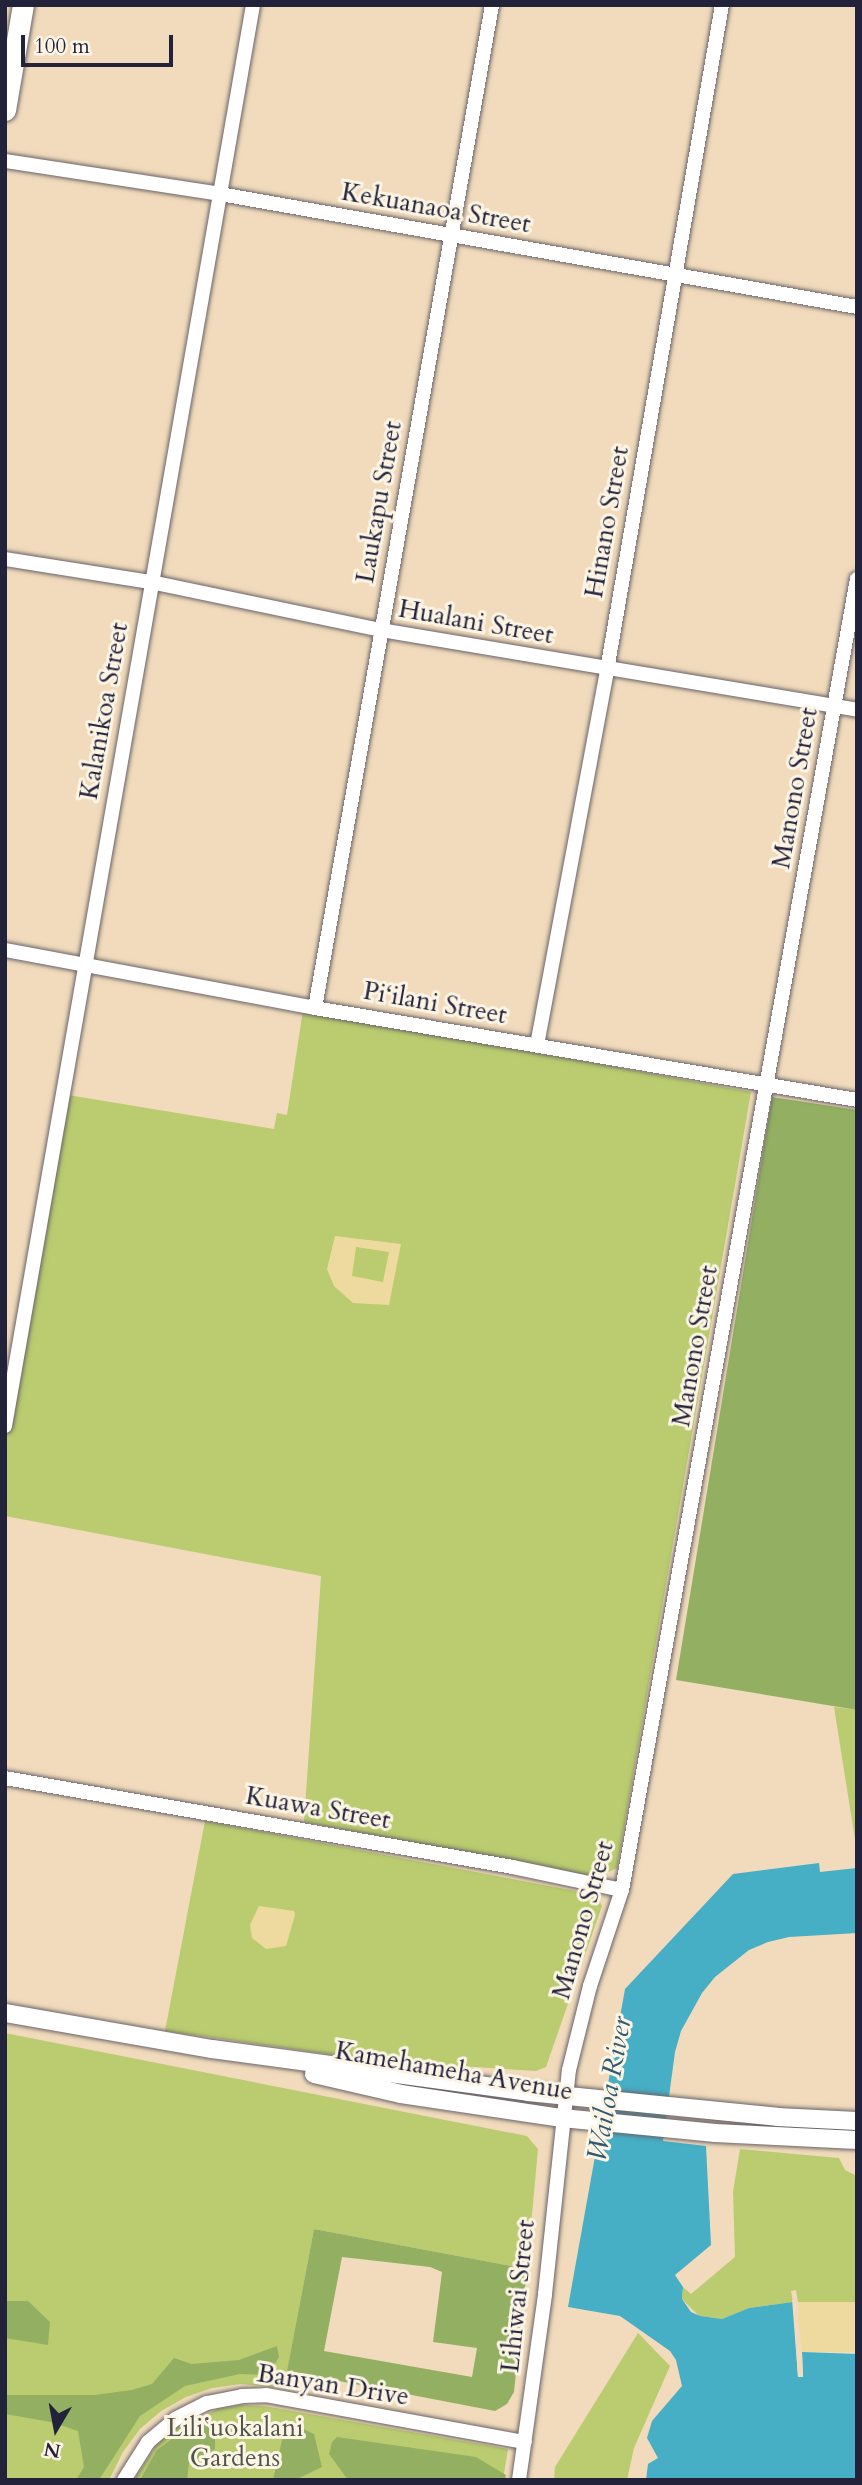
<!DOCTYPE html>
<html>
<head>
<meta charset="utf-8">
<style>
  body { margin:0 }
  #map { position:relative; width:862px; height:2485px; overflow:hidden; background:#f1dbbc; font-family:Cardo,serif }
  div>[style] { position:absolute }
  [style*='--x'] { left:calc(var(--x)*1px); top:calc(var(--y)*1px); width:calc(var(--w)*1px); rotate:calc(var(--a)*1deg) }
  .green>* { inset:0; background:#bacc6f }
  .forest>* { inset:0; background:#93b062 }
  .sand>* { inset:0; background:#eeda9e; transform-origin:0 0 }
  .water>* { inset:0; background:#46aec5 }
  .pier>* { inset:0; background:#f1dbbc }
  .roads { filter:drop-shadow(0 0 2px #6a6368) drop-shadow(0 0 2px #6a6368) }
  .minor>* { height:14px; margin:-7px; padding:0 7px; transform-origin:7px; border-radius:7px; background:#fff }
  .major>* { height:18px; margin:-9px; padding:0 9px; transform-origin:9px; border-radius:9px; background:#fff }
  .highway>* { height:21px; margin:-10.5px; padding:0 10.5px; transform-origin:10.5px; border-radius:10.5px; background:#fff }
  span { translate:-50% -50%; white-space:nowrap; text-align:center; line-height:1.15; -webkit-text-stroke:6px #fcf5e5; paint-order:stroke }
  .street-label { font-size:26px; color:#22223b }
  .park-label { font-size:26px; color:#50554b }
  .water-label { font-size:28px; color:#305a72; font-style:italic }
  .frame { position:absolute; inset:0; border:7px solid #22223b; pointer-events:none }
  .north { position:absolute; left:21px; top:2394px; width:70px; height:70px; -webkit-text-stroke:5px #fcf5e5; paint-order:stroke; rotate:190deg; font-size:19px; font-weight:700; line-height:28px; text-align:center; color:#22223b }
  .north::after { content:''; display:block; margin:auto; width:24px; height:32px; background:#22223b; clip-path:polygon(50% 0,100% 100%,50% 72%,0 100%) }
  .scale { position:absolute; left:21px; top:35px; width:152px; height:32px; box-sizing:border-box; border:4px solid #22223b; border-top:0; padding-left:9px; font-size:21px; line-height:24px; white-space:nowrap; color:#22223b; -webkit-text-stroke:5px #fcf5e5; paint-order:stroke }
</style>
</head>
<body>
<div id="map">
  <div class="green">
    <div style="clip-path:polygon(303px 1010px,751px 1092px,617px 1868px,598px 1877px,304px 1822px,321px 1576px,5px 1516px,5px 1447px,68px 1095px,274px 1129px,277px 1113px,287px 1115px)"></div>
    <div style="clip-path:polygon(834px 1707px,857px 1710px,857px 1852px)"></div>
    <div style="clip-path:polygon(205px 1821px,597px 1895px,602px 1906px,546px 2067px,536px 2071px,378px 2061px,165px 2031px)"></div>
    <div style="clip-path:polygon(5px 2033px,527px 2136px,538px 2149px,527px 2269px,314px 2229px,284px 2388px,240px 2384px,212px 2388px,186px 2397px,161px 2411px,140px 2429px,123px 2452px,109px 2480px,5px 2480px)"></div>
    <div style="clip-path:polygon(740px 2149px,839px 2158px,845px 2170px,857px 2176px,857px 2302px,798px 2302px,796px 2290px,791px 2291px,793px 2302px,749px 2308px,722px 2319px,699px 2316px,682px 2299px,683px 2287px,691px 2294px,735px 2257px,733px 2192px)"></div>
    <div style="clip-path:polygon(638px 2333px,670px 2366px,634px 2448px,627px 2480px,554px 2480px,555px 2467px)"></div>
    <div style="clip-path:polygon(241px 2405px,264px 2406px,508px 2449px,503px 2480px,134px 2480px,158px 2443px,176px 2428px,218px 2409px)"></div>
  </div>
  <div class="forest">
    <div style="clip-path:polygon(772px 1097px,857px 1110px,857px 1710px,676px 1680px)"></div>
    <div style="clip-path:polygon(evenodd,314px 2229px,527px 2269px,514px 2392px,507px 2404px,495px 2411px,287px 2371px,314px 2229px,342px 2257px,430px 2267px,442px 2272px,433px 2342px,477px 2348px,472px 2377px,324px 2351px,342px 2257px)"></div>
    <div style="clip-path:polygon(5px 2301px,28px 2301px,50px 2322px,48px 2345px,5px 2338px)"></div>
    <div style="clip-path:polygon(277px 2346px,279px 2357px,268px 2375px,240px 2374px,185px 2386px,140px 2416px,99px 2480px,76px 2480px,84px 2467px,78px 2431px,51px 2422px,5px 2414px,5px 2395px,94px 2395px,132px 2390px,152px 2384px,174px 2358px,192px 2364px,239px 2360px)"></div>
    <div style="clip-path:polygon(199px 2419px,215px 2428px,215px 2449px,189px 2463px,187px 2480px,140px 2480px,157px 2450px)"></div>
    <div style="clip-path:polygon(295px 2425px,314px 2434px,322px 2467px,295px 2480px,273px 2480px,285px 2427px)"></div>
    <div style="clip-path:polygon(337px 2437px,476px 2457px,506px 2475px,505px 2480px,348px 2480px,329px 2454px,332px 2442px)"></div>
  </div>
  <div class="sand">
    <div style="clip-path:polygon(evenodd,335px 1236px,401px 1244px,389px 1305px,353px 1303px,334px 1286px,327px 1269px,335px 1236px,356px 1247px,389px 1252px,383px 1282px,352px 1276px,356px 1247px)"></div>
    <div style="clip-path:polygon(259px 1906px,294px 1911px,295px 1915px,286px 1946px,266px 1949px,252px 1938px,250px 1925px)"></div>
    <div style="left:798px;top:2302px;width:59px;height:50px"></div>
  </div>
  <div class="water">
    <div style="clip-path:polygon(819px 1863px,820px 1872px,857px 1868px,857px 1933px,789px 1937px,768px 1942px,749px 1950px,715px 1977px,702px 1993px,681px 2031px,675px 2052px,663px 2141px,706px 2146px,711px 2245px,675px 2275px,683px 2287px,682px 2299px,691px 2312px,700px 2316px,722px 2319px,749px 2308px,793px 2302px,798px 2377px,803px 2376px,802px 2352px,857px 2354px,857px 2480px,646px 2480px,648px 2464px,658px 2458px,647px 2438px,652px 2421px,682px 2386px,676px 2360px,670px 2351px,620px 2316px,568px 2307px,625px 1989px,733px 1874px)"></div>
  </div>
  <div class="pier">
    <div style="clip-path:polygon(792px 2299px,796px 2302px,802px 2352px,803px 2377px,798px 2377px)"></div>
  </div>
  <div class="roads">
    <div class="minor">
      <div style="--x:5;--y:161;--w:218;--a:8.7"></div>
      <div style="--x:220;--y:194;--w:647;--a:10.06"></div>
      <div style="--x:5;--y:559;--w:148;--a:9"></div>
      <div style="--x:151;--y:582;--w:235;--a:11.8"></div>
      <div style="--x:381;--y:630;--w:483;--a:9.5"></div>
      <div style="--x:5;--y:950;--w:315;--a:10.6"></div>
      <div style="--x:315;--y:1008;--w:550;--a:9.63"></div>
      <div style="--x:315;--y:1008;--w:1018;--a:-79.99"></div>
      <div style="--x:537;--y:1045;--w:381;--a:-79.4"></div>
      <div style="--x:607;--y:670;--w:675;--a:-80.19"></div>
      <div style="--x:5;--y:1426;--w:1442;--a:-80.1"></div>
      <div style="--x:5;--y:1778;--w:516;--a:9.94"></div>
      <div style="--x:513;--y:1867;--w:111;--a:11.9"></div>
      <div style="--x:124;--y:2480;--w:45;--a:-57.7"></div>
      <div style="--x:148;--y:2442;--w:35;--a:-40"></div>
      <div style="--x:175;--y:2419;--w:36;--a:-27"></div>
      <div style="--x:207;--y:2403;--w:36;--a:-11"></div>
      <div style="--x:242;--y:2396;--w:24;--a:-2"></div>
      <div style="--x:266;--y:2395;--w:263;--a:10.3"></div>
      <div style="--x:519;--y:2480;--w:188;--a:-82"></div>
      <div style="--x:545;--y:2294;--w:225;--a:-83.9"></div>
      <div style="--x:569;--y:2070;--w:87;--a:-76"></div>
      <div style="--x:590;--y:1986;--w:101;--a:-71.6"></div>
      <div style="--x:622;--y:1890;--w:1332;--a:-79.84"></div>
    </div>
    <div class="major">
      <div style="--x:5;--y:2013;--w:210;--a:9.9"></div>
      <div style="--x:212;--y:2049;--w:319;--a:7.7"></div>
      <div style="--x:528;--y:2092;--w:250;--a:5.7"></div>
      <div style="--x:777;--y:2117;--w:80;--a:2.9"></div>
      <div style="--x:314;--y:2074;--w:89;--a:12.9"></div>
      <div style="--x:401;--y:2094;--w:163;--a:8.5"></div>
      <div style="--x:562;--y:2118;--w:154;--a:5.6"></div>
      <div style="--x:715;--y:2133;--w:142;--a:2.8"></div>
    </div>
    <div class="highway">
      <div style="--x:5;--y:110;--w:107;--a:-80.3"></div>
    </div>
  </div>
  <div class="street-label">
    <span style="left:436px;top:208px;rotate:10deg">Kekuanaoa Street</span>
    <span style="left:379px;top:502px;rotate:-80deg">Laukapu Street</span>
    <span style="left:607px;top:522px;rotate:-80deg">Hinano Street</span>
    <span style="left:476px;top:622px;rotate:10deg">Hualani Street</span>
    <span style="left:104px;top:711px;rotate:-80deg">Kalanikoa Street</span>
    <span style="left:795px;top:788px;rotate:-80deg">Manono Street</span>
    <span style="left:435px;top:1003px;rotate:10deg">Pi‘ilani Street</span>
    <span style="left:695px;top:1346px;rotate:-80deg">Manono Street</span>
    <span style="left:318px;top:1808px;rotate:10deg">Kuawa Street</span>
    <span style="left:583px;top:1920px;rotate:-74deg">Manono Street</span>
    <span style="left:454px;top:2071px;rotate:10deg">Kamehameha Avenue</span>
    <span style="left:518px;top:2296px;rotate:-84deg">Lihiwai Street</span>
    <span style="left:333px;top:2385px;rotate:9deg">Banyan Drive</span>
  </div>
  <div class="park-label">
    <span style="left:235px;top:2443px">Liliʻuokalani<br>Gardens</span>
  </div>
  <div class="water-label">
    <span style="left:609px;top:2089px;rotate:-80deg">Wailoa River</span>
  </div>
  <div class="frame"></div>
  <div class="north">N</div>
  <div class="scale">100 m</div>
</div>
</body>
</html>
